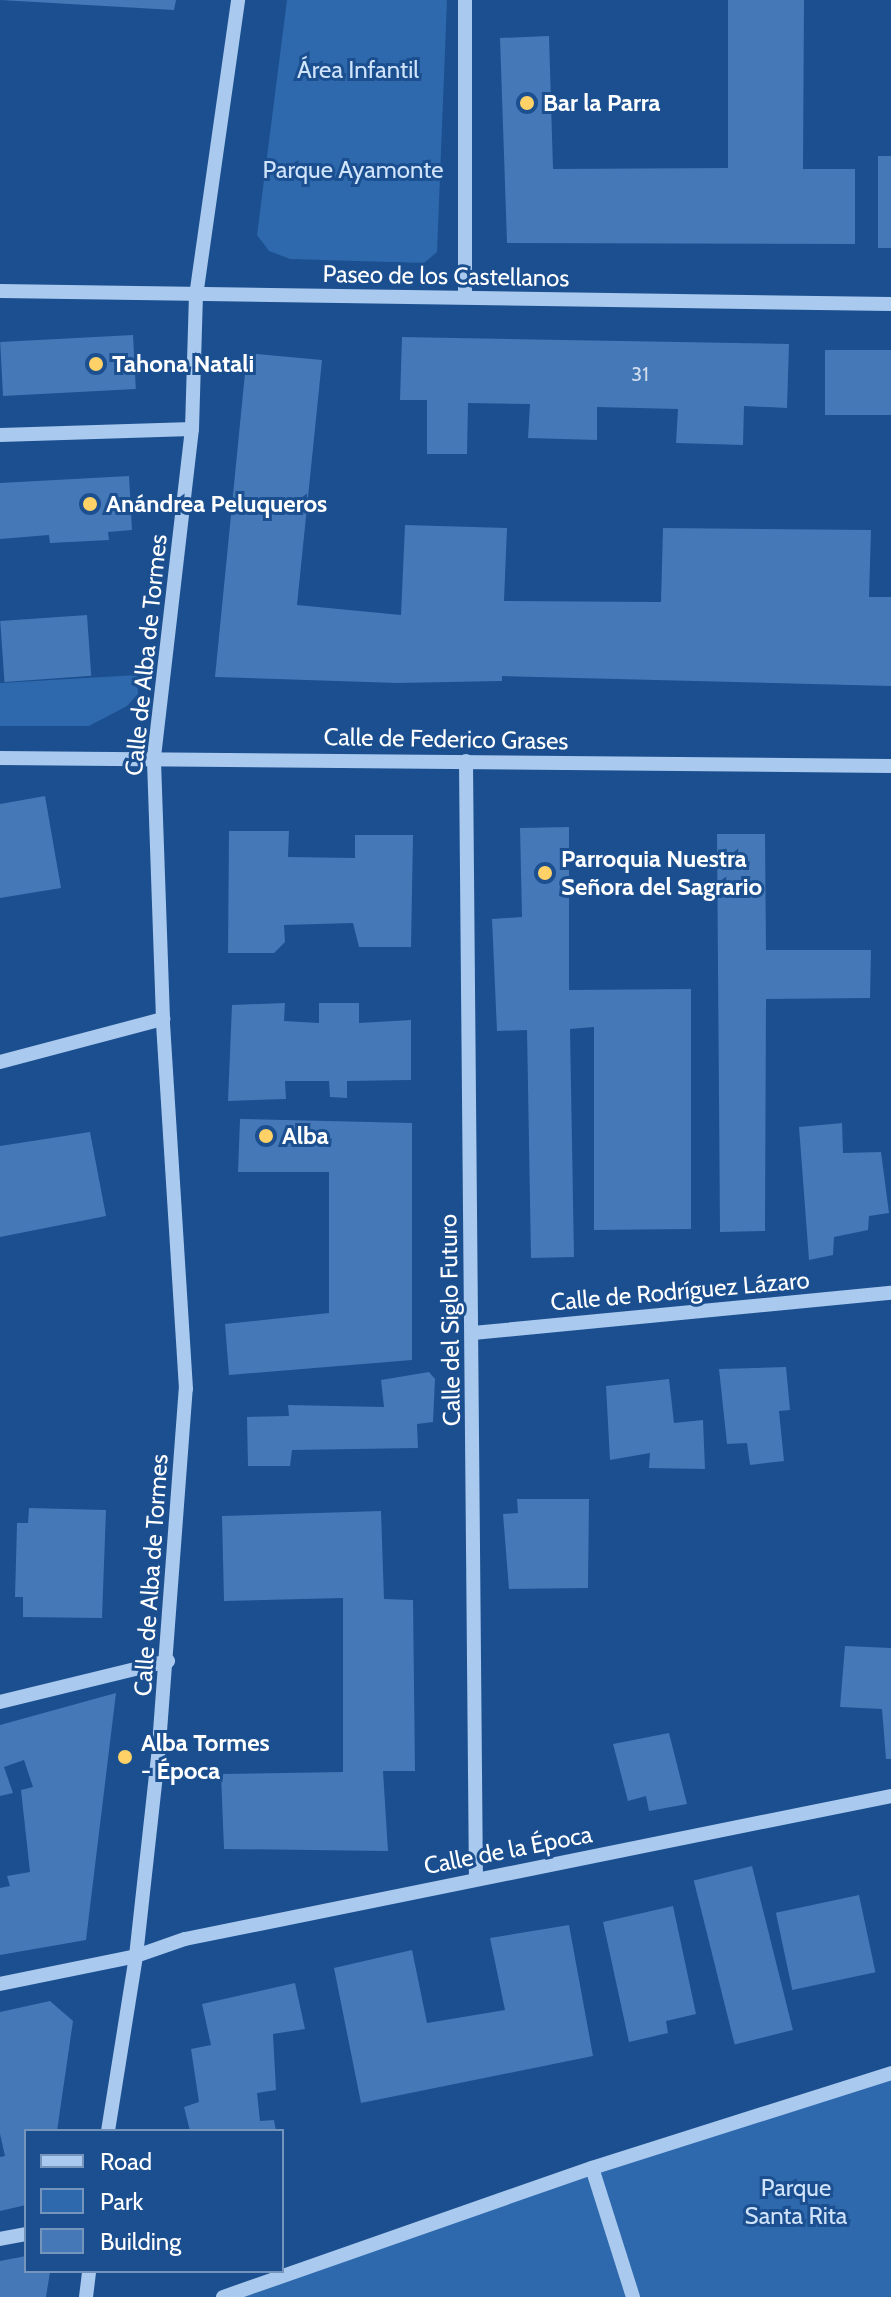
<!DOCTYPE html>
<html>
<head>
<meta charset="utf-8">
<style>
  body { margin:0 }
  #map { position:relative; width:891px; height:2297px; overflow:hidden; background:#1b4f8f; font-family:Cabin,sans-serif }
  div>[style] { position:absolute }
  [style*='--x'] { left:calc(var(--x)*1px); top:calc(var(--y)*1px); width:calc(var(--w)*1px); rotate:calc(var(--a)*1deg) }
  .green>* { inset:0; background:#2e69ad }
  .building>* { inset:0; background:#4478b7; transform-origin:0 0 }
  .minor>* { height:14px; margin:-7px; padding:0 7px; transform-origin:7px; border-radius:7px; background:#a9c9ee }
  .dots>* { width:22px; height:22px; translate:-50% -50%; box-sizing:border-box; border:4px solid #1b4f8f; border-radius:50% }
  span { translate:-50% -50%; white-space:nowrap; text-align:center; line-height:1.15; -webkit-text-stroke:6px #1b4f8f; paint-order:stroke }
  .number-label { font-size:20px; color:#d0dded }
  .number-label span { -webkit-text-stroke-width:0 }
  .park-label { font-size:24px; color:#cfe3fa }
  .poi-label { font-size:24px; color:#fff; font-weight:700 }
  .left { translate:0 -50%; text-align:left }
  .street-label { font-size:24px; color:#fff }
  .legend { position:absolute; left:24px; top:2129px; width:260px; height:144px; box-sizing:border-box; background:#1b4f8f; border:2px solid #7695bc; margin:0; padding:10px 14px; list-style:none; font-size:24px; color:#fff }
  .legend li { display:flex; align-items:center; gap:16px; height:40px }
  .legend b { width:40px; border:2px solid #7695bc }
</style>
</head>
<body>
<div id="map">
  <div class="green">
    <div style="clip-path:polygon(287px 0,447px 0,437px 252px,424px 263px,290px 259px,269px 251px,257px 235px)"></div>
    <div style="clip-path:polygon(137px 675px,138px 694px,127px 706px,89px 726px,0 726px,0 683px)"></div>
    <div style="clip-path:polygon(891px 2073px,891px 2297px,223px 2297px)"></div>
  </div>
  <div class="building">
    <div style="clip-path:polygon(0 0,176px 0,174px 10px)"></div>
    <div style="clip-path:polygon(728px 0,804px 0,803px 169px,855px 169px,855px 244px,507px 243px,500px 38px,549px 36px,553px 169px,728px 168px)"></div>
    <div style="left:878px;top:156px;width:13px;height:92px"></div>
    <div style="left:133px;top:335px;width:54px;height:133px;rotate:87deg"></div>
    <div style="clip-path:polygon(402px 337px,789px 344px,787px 408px,744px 406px,743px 445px,676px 443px,678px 409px,597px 407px,597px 440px,528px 438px,530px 404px,468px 403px,467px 454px,427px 454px,427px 400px,400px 400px)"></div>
    <div style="left:825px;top:350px;width:66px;height:65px"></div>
    <div style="clip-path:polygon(247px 353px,322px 360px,297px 605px,401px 615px,405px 525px,507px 528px,504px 601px,661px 602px,663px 528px,871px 530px,869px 597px,891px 597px,891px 686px,502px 676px,502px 681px,397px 683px,215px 677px)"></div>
    <div style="clip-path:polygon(129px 476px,132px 530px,108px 532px,109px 540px,50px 543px,49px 535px,0 539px,0 483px)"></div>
    <div style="left:87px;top:615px;width:61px;height:87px;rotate:86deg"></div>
    <div style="clip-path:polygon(45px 796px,61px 888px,0 898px,0 804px)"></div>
    <div style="clip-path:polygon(569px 827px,569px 990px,691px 989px,691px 1229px,594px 1230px,594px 1027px,570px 1029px,574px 1257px,531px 1258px,527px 1030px,497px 1031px,492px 919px,522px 917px,520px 828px)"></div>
    <div style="clip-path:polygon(229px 831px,289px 831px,288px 857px,355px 858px,355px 835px,413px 835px,411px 947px,359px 947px,353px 923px,284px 925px,285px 942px,274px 953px,228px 953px)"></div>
    <div style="clip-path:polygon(717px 834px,765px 834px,766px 950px,871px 950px,870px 998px,766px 999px,765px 1231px,720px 1232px)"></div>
    <div style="clip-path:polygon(285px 1003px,284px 1021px,319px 1023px,319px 1003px,359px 1003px,359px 1023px,411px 1020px,411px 1080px,347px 1081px,347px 1098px,330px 1097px,329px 1081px,285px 1081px,286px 1099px,228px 1101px,232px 1005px)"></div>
    <div style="clip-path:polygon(240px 1119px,412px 1123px,412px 1360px,229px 1375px,225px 1324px,329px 1313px,329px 1172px,238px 1172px)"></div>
    <div style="clip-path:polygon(842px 1123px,843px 1153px,881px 1152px,889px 1213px,869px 1216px,868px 1230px,834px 1237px,833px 1255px,809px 1260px,799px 1127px)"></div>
    <div style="clip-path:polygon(90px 1132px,106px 1216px,0 1237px,0 1146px)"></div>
    <div style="clip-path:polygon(786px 1367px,790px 1410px,779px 1411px,784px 1461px,750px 1465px,747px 1443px,727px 1444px,719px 1369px)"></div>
    <div style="clip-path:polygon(429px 1372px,435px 1379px,433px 1422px,417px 1424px,418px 1448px,292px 1450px,290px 1466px,248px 1466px,247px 1417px,289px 1416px,288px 1405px,384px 1407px,381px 1380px)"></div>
    <div style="clip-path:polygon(669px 1379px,674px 1423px,703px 1420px,705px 1469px,649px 1468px,650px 1453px,610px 1460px,606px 1386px)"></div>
    <div style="clip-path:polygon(517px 1499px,589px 1499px,588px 1588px,509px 1589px,503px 1514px,518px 1513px)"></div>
    <div style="clip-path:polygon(29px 1508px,106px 1510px,102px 1618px,23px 1617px,23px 1597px,15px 1597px,17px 1523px,28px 1523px)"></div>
    <div style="clip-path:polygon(381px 1511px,384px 1599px,413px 1600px,415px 1771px,383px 1771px,388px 1851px,224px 1849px,221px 1774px,343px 1772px,343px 1598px,224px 1601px,222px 1516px)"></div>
    <div style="clip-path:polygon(845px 1646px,891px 1648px,891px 1759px,886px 1759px,882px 1709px,840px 1707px)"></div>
    <div style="clip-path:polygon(116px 1693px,86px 1940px,0 1955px,0 1888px,10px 1886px,7px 1876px,30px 1872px,21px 1790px,33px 1787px,24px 1760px,4px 1767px,13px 1793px,0 1796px,0 1725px)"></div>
    <div style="clip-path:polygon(669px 1733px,687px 1804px,649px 1811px,646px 1796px,628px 1801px,613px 1744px)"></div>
    <div style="left:752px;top:1866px;width:169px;height:60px;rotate:76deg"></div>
    <div style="left:859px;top:1895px;width:79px;height:85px;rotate:78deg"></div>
    <div style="clip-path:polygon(673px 1906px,696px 2014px,666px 2021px,668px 2033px,629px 2042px,603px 1922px)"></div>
    <div style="clip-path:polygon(569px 1925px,593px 2056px,361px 2103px,334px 1968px,412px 1950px,427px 2023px,505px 2010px,490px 1938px)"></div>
    <div style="clip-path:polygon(295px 1983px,305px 2029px,273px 2034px,276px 2090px,257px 2093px,260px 2121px,274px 2120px,276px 2131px,190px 2131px,184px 2107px,199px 2102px,191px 2049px,211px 2045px,202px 2004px)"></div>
    <div style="clip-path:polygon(50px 2001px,73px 2021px,57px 2131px,26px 2131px,26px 2205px,0 2211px,0 2157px,5px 2156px,0 2134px,0 2012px)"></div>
    <div style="clip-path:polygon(26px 2256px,26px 2271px,50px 2272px,46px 2297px,0 2297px,0 2261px)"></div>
  </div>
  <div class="minor">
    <div style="--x:0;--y:291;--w:891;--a:0.84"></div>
    <div style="--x:465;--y:297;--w:297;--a:-90"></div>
    <div style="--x:0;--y:435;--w:192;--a:-1.8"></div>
    <div style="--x:0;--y:758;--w:891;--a:0.51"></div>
    <div style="--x:466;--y:761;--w:1118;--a:89.49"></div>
    <div style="--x:0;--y:1062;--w:169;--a:-14.8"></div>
    <div style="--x:473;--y:1333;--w:420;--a:-5.5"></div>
    <div style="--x:0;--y:1702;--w:173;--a:-13.7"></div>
    <div style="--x:0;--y:1984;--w:139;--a:-11.6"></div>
    <div style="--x:136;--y:1956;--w:52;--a:-19.1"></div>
    <div style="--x:185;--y:1939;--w:720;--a:-11.45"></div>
    <div style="--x:108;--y:2131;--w:177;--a:-80.9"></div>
    <div style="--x:136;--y:1956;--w:199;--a:-83.7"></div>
    <div style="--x:158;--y:1758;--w:370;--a:-85.7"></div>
    <div style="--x:186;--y:1389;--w:371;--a:-93.6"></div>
    <div style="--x:163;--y:1019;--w:262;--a:-92"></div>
    <div style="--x:154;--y:757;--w:330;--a:-83.4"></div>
    <div style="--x:192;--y:429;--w:133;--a:-88.3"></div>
    <div style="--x:196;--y:296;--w:299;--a:-81.9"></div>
    <div style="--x:0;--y:2239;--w:26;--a:-11"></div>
    <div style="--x:86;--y:2297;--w:26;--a:-83"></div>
    <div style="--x:223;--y:2297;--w:391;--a:-19.3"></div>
    <div style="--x:633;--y:2297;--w:135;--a:-107.6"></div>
    <div style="--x:592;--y:2168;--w:314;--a:-17.6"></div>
  </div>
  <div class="dots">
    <div style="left:527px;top:103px;background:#ffd166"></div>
    <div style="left:96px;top:364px;background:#ffd166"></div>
    <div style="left:90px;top:504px;background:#ffd166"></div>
    <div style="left:545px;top:873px;background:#ffd166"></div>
    <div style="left:266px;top:1136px;background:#ffd166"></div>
    <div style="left:125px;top:1757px;background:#ffd166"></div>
  </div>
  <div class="number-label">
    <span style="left:640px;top:374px">31</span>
  </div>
  <div class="park-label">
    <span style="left:358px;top:70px">Área Infantil</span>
    <span style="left:353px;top:170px">Parque Ayamonte</span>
    <span style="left:796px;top:2202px">Parque<br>Santa Rita</span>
  </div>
  <div class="poi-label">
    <span class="left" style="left:543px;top:103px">Bar la Parra</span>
    <span class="left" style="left:112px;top:364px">Tahona Natali</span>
    <span class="left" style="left:106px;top:504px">Anándrea Peluqueros</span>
    <span class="left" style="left:561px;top:873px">Parroquia Nuestra<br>Señora del Sagrario</span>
    <span class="left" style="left:282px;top:1136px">Alba</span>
    <span class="left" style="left:141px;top:1757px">Alba Tormes<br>- Época</span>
  </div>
  <div class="street-label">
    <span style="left:446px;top:276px;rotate:1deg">Paseo de los Castellanos</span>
    <span style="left:146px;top:655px;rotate:-84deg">Calle de Alba de Tormes</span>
    <span style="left:446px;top:739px;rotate:1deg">Calle de Federico Grases</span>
    <span style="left:680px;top:1291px;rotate:-5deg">Calle de Rodríguez Lázaro</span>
    <span style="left:450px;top:1320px;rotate:-91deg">Calle del Siglo Futuro</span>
    <span style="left:151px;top:1575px;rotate:-86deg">Calle de Alba de Tormes</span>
    <span style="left:508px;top:1850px;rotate:-11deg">Calle de la Época</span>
  </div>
  <ul class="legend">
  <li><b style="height:10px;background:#a9c9ee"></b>Road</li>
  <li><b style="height:22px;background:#2e69ad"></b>Park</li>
  <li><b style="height:22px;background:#4478b7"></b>Building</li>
  </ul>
</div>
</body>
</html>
